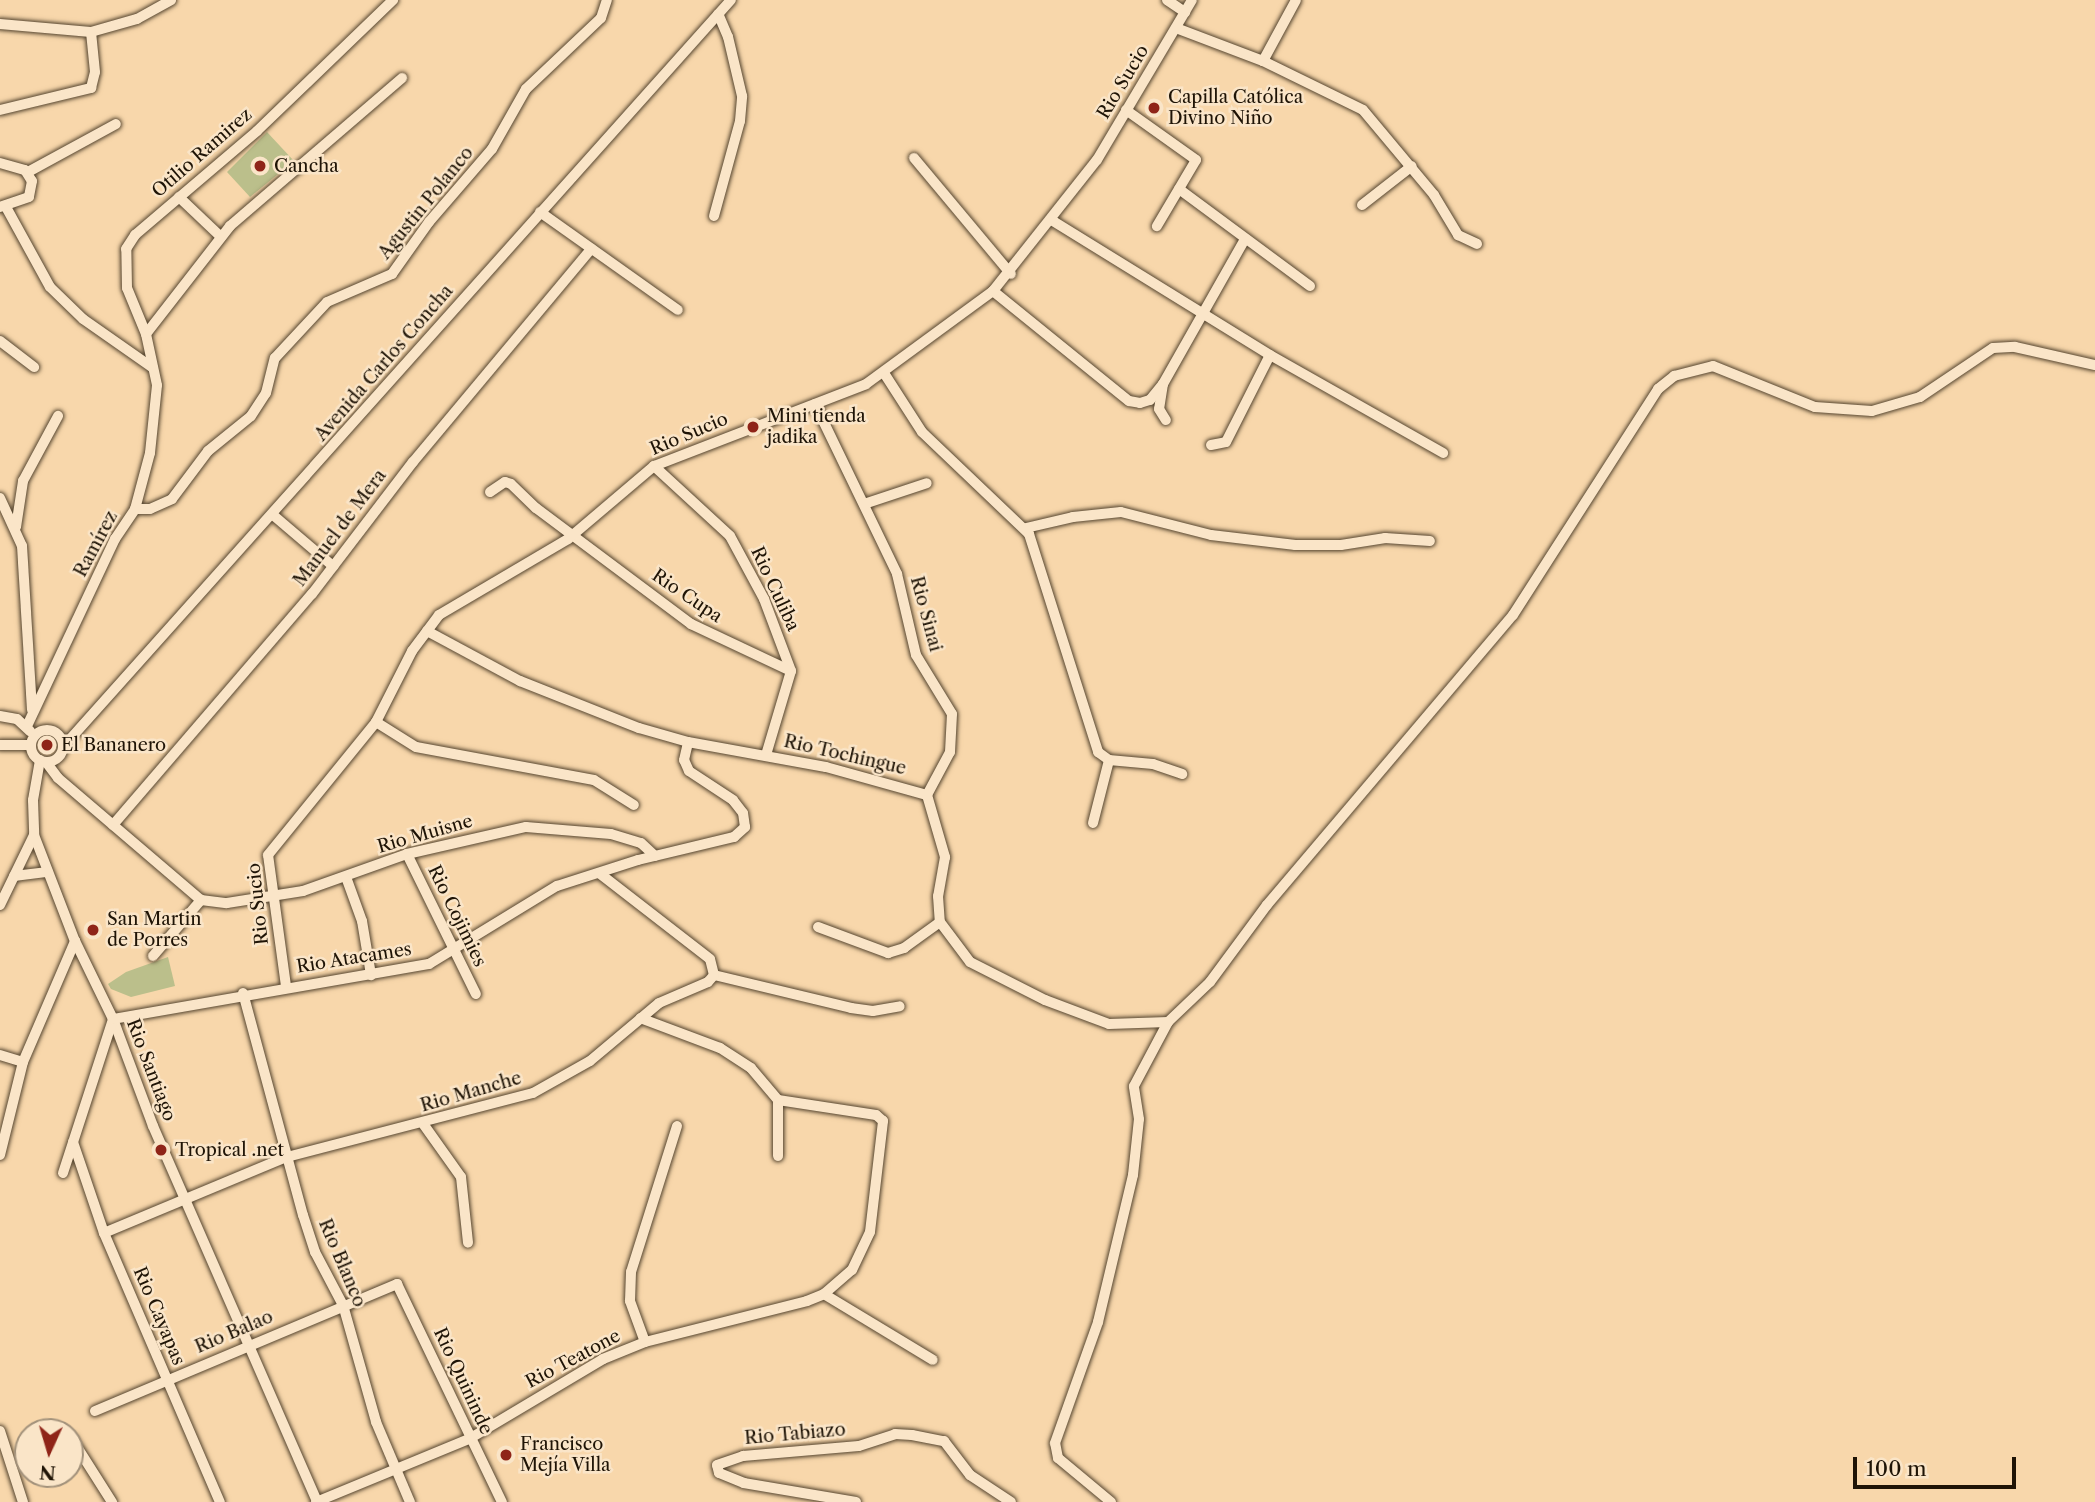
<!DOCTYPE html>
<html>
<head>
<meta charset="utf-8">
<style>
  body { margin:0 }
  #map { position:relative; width:2095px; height:1502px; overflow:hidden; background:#f8d7ab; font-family:"Libre Caslon Text",serif }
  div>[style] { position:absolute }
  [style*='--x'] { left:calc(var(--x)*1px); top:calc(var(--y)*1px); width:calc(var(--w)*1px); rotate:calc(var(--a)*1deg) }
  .green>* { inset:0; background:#bbbf8b }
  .roads { filter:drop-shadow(0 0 2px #55452f) drop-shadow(0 0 2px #55452f) }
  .minor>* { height:10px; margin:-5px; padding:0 5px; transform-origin:5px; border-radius:5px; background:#fae5c8 }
  .minor>.ring { margin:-5px; padding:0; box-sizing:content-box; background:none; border:10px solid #fae5c8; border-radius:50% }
  .dots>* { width:19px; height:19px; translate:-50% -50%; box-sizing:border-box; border:4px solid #fae5c8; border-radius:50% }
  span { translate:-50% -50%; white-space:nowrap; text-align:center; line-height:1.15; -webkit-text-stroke:5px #fae5c8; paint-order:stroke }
  .street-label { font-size:18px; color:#1f1406 }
  .poi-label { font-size:18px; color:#1f1406 }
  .left { translate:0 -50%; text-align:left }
  .north { position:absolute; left:14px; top:1418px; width:70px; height:70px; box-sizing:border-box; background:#fae5c8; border:2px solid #a2917a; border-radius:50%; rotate:184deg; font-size:19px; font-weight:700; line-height:28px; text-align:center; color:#1f1406 }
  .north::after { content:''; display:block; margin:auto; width:24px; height:32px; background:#8f2418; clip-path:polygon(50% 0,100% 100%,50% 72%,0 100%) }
  .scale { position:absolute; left:1853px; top:1457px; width:163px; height:32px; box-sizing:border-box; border:4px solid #1f1406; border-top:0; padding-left:9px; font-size:21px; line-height:24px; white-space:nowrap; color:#1f1406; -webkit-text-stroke:5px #fae5c8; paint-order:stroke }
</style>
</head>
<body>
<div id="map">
  <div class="green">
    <div style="clip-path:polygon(267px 132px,294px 161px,250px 197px,227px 172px)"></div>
    <div style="clip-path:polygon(168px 957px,175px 986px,131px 997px,111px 989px,108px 984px,126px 972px)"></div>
  </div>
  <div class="roads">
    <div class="minor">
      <div style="--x:1167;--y:0;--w:22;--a:34"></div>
      <div style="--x:0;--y:24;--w:91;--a:5"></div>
      <div style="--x:91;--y:32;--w:48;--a:-15.8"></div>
      <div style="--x:137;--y:19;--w:39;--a:-29"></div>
      <div style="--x:1176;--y:28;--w:93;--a:20.8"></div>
      <div style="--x:1263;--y:61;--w:111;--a:26.1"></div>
      <div style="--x:1363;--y:110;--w:111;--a:50.1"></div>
      <div style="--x:1434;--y:195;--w:47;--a:59"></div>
      <div style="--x:1458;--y:235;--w:21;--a:25"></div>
      <div style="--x:1263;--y:61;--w:69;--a:-61.6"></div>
      <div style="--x:0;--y:110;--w:94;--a:-13.6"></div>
      <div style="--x:91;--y:88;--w:16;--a:-76"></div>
      <div style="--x:95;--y:72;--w:40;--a:-95.7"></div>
      <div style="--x:1126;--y:110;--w:86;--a:35.5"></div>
      <div style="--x:1196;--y:160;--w:77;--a:120.6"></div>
      <div style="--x:914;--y:158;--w:151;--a:50.1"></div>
      <div style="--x:0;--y:163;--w:26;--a:16"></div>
      <div style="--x:25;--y:170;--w:13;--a:58"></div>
      <div style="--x:32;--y:181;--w:16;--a:101"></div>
      <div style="--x:29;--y:197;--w:31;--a:161"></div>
      <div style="--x:28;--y:172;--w:100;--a:-28.6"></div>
      <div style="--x:1179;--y:189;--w:163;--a:36.5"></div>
      <div style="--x:179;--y:197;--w:58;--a:43.6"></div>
      <div style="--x:1362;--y:205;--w:63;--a:-38"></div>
      <div style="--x:6;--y:207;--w:91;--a:61.2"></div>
      <div style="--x:50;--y:287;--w:46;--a:44.1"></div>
      <div style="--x:83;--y:319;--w:85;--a:35"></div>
      <div style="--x:540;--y:212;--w:169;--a:35.4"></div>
      <div style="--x:714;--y:216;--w:98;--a:-74.7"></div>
      <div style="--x:740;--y:121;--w:25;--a:-85"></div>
      <div style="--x:742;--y:96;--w:61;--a:-103.3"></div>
      <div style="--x:728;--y:37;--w:25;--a:-113"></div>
      <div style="--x:1053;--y:221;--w:255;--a:31.7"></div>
      <div style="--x:1270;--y:355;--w:199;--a:29.5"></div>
      <div style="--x:993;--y:291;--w:175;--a:39"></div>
      <div style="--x:1129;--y:401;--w:11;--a:10"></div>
      <div style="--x:1140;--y:403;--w:10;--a:-17"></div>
      <div style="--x:1150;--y:400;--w:21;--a:-51"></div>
      <div style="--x:1163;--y:384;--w:167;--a:-60.5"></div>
      <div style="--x:146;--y:334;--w:137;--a:-52.1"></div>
      <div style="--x:230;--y:226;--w:227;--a:-40.7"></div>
      <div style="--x:0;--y:341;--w:43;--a:37.4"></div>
      <div style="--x:884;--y:373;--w:70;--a:57.2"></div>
      <div style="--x:922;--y:432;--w:148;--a:43.6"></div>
      <div style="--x:1029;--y:534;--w:229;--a:72.4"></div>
      <div style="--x:1098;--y:752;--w:14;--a:36"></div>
      <div style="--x:1109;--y:760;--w:44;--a:5.2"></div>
      <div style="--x:1153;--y:764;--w:31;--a:19"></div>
      <div style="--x:1163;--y:384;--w:25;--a:99"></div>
      <div style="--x:1159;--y:409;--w:13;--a:58"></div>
      <div style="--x:815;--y:404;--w:189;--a:64.2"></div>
      <div style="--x:897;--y:574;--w:83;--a:76.8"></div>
      <div style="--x:916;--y:655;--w:69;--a:58.6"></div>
      <div style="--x:952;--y:714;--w:38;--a:93"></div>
      <div style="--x:950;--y:752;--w:49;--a:118.1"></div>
      <div style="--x:1211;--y:445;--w:15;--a:-11"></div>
      <div style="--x:1226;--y:442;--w:97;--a:-63.2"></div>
      <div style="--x:654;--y:466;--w:103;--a:42.6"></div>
      <div style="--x:730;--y:536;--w:72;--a:61.6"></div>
      <div style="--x:764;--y:599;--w:77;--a:69.4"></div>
      <div style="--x:791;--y:671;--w:88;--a:106.6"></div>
      <div style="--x:490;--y:492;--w:18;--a:-34"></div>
      <div style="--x:505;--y:482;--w:6;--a:18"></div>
      <div style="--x:511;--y:484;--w:35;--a:44"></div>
      <div style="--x:536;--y:508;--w:194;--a:36.8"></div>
      <div style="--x:691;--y:624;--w:110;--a:25.2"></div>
      <div style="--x:0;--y:498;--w:53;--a:65.4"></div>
      <div style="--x:22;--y:546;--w:164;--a:86.5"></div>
      <div style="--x:864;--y:504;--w:66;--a:-18.4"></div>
      <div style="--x:135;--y:509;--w:15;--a:0"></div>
      <div style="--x:150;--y:509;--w:24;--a:-24"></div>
      <div style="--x:172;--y:499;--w:60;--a:-53.1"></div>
      <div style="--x:208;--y:451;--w:55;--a:-39.1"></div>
      <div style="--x:251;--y:416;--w:27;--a:-57"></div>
      <div style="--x:266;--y:393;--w:36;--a:-76"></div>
      <div style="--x:275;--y:358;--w:76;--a:-47.1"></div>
      <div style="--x:327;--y:302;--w:71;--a:-23.3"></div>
      <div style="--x:392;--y:274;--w:64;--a:-54.6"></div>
      <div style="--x:429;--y:222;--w:96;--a:-49.2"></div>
      <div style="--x:492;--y:149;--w:69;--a:-60.5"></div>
      <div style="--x:526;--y:89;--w:103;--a:-43.4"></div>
      <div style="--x:601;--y:18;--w:19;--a:-72"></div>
      <div style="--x:273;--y:515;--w:79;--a:40.4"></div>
      <div style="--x:16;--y:527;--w:47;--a:-81.3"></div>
      <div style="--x:23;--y:481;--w:74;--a:-61.7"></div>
      <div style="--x:1026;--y:528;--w:48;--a:-13.2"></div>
      <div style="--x:1073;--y:517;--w:48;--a:-5.9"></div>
      <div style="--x:1121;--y:512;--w:93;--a:14.3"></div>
      <div style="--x:1211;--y:535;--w:85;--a:6.8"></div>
      <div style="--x:1295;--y:545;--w:46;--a:0"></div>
      <div style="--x:1341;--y:545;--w:45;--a:-9"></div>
      <div style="--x:1385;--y:538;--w:45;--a:3.8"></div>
      <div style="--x:427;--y:631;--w:106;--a:28.3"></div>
      <div style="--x:520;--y:681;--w:128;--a:21.6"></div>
      <div style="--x:639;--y:728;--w:51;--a:15.9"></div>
      <div style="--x:688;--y:742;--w:140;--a:10.3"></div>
      <div style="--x:826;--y:767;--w:105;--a:15.5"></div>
      <div style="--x:927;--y:795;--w:65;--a:73.8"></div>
      <div style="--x:945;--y:857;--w:40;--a:100"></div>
      <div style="--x:938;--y:896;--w:26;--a:86"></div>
      <div style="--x:940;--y:922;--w:50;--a:53.1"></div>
      <div style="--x:970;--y:962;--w:84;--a:26.9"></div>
      <div style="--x:1045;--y:1000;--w:68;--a:20.6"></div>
      <div style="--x:1109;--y:1024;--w:59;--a:-1.9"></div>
      <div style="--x:0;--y:716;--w:17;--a:10"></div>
      <div style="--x:17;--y:719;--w:18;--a:43"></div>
      <div style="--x:376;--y:722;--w:47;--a:32"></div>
      <div style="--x:416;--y:747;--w:181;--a:10.5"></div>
      <div style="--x:594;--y:780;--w:47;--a:32"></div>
      <div style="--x:27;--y:726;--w:207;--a:-64.8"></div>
      <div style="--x:115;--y:539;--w:36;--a:-56"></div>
      <div style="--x:135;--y:509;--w:58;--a:-75"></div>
      <div style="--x:150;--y:453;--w:68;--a:-84.1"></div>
      <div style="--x:157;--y:385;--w:52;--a:-102.2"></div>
      <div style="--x:146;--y:334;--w:50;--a:-112.4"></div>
      <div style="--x:127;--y:288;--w:39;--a:-91"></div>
      <div style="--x:126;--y:249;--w:17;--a:-57"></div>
      <div style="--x:135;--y:235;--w:160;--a:-40.4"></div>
      <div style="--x:257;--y:131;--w:189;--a:-43.9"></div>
      <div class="ring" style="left:31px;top:730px;width:22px;height:22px"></div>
      <div style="--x:0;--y:745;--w:31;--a:0"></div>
      <div style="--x:63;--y:747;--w:1002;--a:-48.2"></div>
      <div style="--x:40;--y:760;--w:41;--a:99.9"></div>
      <div style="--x:33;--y:800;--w:35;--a:88"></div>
      <div style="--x:34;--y:835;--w:114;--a:68.9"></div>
      <div style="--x:75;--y:941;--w:87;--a:64"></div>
      <div style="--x:113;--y:1019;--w:114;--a:69.5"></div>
      <div style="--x:153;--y:1126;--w:410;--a:66.4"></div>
      <div style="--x:46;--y:762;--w:20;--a:53"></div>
      <div style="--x:58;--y:778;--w:188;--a:40.5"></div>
      <div style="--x:201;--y:900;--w:26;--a:7"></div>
      <div style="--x:227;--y:903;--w:77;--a:-9"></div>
      <div style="--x:303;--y:891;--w:110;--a:-19.6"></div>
      <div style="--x:407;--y:854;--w:122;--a:-12.8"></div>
      <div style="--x:526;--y:827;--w:85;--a:4.7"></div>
      <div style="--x:611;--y:834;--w:31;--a:17"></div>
      <div style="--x:641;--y:843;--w:19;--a:43"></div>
      <div style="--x:1093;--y:823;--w:65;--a:-75.7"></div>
      <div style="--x:113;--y:825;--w:305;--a:-49.3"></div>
      <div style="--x:312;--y:594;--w:166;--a:-52.6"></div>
      <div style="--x:413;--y:462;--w:278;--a:-50.1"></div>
      <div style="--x:407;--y:854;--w:156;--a:63.8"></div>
      <div style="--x:14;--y:876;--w:34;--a:-7"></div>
      <div style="--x:346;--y:877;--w:47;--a:70"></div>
      <div style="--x:362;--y:921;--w:55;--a:80.5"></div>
      <div style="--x:0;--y:905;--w:78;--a:-64.1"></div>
      <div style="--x:818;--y:927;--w:75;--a:20.4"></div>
      <div style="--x:888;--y:953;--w:17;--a:-17"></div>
      <div style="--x:904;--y:948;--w:44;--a:-35.8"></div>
      <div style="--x:153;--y:956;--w:74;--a:-49.4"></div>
      <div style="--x:714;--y:975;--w:141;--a:13.5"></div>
      <div style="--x:851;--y:1008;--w:22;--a:8"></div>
      <div style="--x:873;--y:1011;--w:27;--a:-10"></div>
      <div style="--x:286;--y:986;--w:132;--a:-97.8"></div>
      <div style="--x:268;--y:855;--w:171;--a:-50.9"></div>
      <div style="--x:376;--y:722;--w:80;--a:-63.1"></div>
      <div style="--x:412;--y:651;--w:45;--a:-53.1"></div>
      <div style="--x:439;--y:615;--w:150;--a:-30.5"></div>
      <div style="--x:568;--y:539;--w:113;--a:-40.3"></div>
      <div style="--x:654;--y:466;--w:227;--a:-21.1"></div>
      <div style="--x:866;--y:384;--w:157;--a:-36.2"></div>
      <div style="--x:993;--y:291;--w:167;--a:-51.6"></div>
      <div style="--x:1097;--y:160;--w:186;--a:-59.3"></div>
      <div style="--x:243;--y:993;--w:230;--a:74.9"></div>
      <div style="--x:303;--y:1215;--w:39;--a:72"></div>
      <div style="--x:315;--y:1252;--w:60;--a:62.2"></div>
      <div style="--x:343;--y:1305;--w:122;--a:74.2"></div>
      <div style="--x:376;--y:1422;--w:87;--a:67"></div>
      <div style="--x:0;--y:1055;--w:24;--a:17"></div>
      <div style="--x:778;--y:1100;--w:56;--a:90"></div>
      <div style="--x:424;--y:1125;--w:64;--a:54.6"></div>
      <div style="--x:461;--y:1177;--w:66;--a:83.9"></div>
      <div style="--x:73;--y:1142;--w:96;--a:71.2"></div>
      <div style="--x:104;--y:1233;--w:293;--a:66.7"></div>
      <div style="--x:0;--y:1155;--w:96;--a:-76.1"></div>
      <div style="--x:23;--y:1062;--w:132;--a:-66.7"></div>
      <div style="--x:63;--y:1173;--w:162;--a:-72"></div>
      <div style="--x:113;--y:1019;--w:321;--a:-9.9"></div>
      <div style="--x:429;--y:964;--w:150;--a:-31.4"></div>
      <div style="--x:557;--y:886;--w:85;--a:-17.8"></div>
      <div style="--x:638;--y:860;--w:99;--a:-13.5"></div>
      <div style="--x:734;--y:837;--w:15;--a:-42"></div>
      <div style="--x:745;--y:827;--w:14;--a:-98"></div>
      <div style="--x:743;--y:813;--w:16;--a:-128"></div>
      <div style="--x:733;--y:800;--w:53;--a:-146.6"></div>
      <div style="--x:689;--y:771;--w:12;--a:-114"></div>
      <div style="--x:684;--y:760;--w:18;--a:-77"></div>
      <div style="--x:104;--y:1233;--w:198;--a:-22.6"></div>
      <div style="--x:287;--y:1157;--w:254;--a:-14.6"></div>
      <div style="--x:533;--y:1093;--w:65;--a:-29.3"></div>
      <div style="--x:590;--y:1061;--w:90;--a:-40"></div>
      <div style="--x:659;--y:1003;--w:53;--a:-23.2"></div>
      <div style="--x:708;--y:982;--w:9;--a:-49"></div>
      <div style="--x:714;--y:975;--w:16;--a:-104"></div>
      <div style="--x:710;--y:959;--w:140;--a:-142.2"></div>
      <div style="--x:824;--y:1294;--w:127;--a:31.2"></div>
      <div style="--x:645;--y:1342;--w:44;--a:-110.1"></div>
      <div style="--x:630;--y:1301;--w:29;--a:-88"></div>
      <div style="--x:631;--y:1272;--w:153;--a:-72.5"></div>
      <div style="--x:95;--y:1411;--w:328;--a:-22.8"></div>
      <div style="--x:397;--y:1284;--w:242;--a:64.3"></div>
      <div style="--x:0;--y:1431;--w:75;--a:72.1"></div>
      <div style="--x:72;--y:1439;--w:75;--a:57.6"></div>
      <div style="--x:316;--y:1502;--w:165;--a:-22.4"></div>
      <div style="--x:469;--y:1439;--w:156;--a:-30.8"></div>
      <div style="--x:603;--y:1359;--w:45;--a:-22"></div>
      <div style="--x:645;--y:1342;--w:167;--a:-14.2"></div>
      <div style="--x:807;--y:1301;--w:18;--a:-22"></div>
      <div style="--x:824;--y:1294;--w:37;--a:-41"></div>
      <div style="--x:852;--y:1270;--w:42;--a:-64.7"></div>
      <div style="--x:870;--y:1232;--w:112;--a:-83.3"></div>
      <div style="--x:883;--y:1121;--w:9;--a:-139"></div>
      <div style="--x:876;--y:1115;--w:99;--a:-171.3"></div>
      <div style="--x:778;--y:1100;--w:42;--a:-130.2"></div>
      <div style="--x:751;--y:1068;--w:37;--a:-147"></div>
      <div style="--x:720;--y:1048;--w:85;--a:-159.4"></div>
      <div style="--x:856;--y:1502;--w:114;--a:-170.4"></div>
      <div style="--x:744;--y:1483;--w:27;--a:-158"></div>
      <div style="--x:719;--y:1473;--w:8;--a:-104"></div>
      <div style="--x:717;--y:1465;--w:28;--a:-19"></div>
      <div style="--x:743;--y:1456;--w:116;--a:-4.9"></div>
      <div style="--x:859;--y:1446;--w:38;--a:-18"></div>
      <div style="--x:895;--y:1434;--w:17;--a:3"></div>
      <div style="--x:912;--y:1435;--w:33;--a:11"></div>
      <div style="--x:944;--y:1441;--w:43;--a:52.6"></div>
      <div style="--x:970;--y:1475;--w:49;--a:33.4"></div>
      <div style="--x:1111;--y:1502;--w:69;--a:-140.3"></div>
      <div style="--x:1058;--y:1458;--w:15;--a:-101"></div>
      <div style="--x:1055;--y:1443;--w:128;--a:-70.4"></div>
      <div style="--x:1098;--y:1322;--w:151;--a:-76.6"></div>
      <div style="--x:1133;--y:1175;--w:56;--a:-83.9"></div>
      <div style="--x:1139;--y:1119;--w:33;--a:-99"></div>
      <div style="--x:1134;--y:1086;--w:72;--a:-62"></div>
      <div style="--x:1168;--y:1022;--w:58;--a:-43.6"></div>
      <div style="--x:1210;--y:982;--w:96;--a:-53.5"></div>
      <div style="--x:1267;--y:905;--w:380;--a:-49.7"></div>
      <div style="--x:1513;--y:615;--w:269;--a:-57.3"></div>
      <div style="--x:1658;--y:389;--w:21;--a:-39"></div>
      <div style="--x:1674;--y:376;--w:40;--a:-14.4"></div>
      <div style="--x:1713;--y:366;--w:110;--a:21.9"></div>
      <div style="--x:1815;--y:407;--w:57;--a:4"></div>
      <div style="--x:1872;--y:411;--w:50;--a:-16.3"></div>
      <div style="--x:1920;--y:397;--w:88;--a:-33.9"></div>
      <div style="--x:1993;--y:348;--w:22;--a:-3"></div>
      <div style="--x:2015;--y:347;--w:82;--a:12.7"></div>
    </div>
  </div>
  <div class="dots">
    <div style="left:1154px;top:108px;background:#8f2418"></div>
    <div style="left:260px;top:166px;background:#8f2418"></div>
    <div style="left:753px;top:427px;background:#8f2418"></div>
    <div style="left:47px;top:745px;background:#8f2418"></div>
    <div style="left:93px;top:930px;background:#8f2418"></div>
    <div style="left:161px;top:1150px;background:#8f2418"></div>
    <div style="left:506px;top:1455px;background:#8f2418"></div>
  </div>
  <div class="street-label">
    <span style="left:1123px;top:82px;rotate:-59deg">Rio Sucio</span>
    <span style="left:202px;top:153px;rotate:-41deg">Otilio Ramirez</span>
    <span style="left:426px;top:203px;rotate:-51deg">Agustin Polanco</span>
    <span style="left:384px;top:363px;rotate:-49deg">Avenida Carlos Concha</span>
    <span style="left:689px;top:434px;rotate:-23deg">Rio Sucio</span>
    <span style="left:340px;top:528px;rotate:-53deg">Manuel de Mera</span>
    <span style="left:96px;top:544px;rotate:-62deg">Ramírez</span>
    <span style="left:775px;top:589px;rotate:65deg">Rio Culiba</span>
    <span style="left:687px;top:596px;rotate:34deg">Rio Cupa</span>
    <span style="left:926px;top:614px;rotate:75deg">Rio Sinai</span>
    <span style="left:845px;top:755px;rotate:13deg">Rio Tochingue</span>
    <span style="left:425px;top:834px;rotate:-16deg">Rio Muisne</span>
    <span style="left:258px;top:904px;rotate:-96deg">Rio Sucio</span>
    <span style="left:457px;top:916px;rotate:64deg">Rio Cojimies</span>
    <span style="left:354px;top:958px;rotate:-9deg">Rio Atacames</span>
    <span style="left:151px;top:1070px;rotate:69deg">Rio Santiago</span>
    <span style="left:471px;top:1092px;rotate:-16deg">Rio Manche</span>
    <span style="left:342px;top:1263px;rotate:67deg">Rio Blanco</span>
    <span style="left:159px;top:1316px;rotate:67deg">Rio Cayapas</span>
    <span style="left:234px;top:1332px;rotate:-23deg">Rio Balao</span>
    <span style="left:573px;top:1359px;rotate:-28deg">Rio Teatone</span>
    <span style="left:463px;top:1381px;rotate:65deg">Rio Quininde</span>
    <span style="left:795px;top:1434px;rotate:-5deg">Rio Tabiazo</span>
  </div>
  <div class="poi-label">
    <span class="left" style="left:1168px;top:108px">Capilla Católica<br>Divino Niño</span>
    <span class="left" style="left:274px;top:166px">Cancha</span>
    <span class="left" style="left:767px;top:427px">Mini tienda<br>jadika</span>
    <span class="left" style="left:61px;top:745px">El Bananero</span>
    <span class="left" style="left:107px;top:930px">San Martin<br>de Porres</span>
    <span class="left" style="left:175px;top:1150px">Tropical .net</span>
    <span class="left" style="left:520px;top:1455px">Francisco<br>Mejía Villa</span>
  </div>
  <div class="north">N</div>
  <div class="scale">100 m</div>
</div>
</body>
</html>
